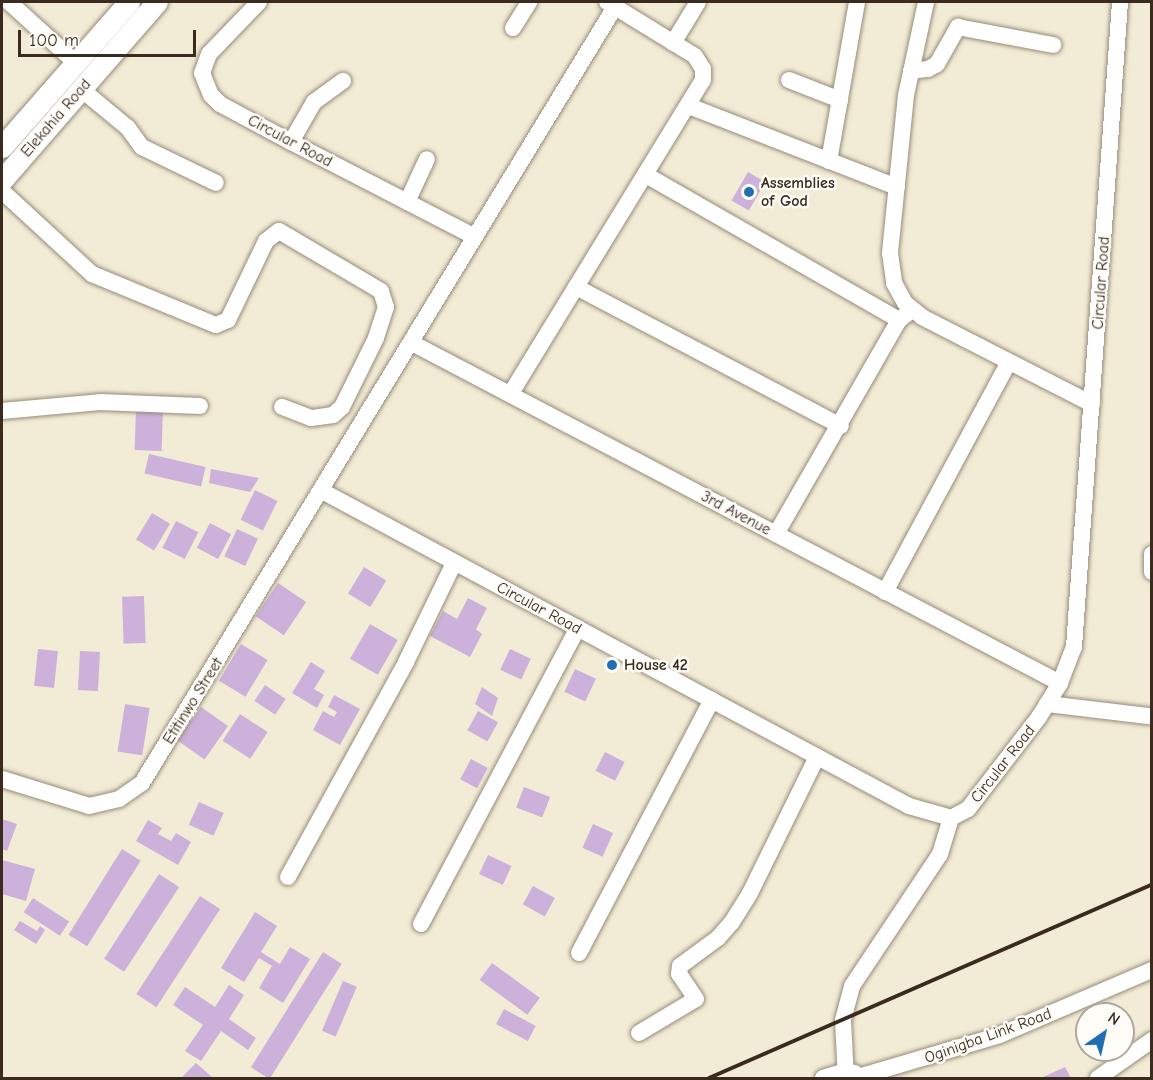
<!DOCTYPE html>
<html>
<head>
<meta charset="utf-8">
<style>
  body { margin:0 }
  #map { position:relative; width:1153px; height:1080px; overflow:hidden; background:#f2ecd6; font-family:"Comic Neue",sans-serif }
  div>[style] { position:absolute }
  [style*='--x'] { left:calc(var(--x)*1px); top:calc(var(--y)*1px); width:calc(var(--w)*1px); rotate:calc(var(--a)*1deg) }
  .building>* { inset:0; background:#ccb1db; transform-origin:0 0 }
  .roads { filter:drop-shadow(0 0 2px #968b7a) drop-shadow(0 0 2px #968b7a) }
  .minor>* { height:16px; margin:-8px; padding:0 8px; transform-origin:8px; border-radius:8px; background:#fff }
  .major>* { height:21px; margin:-10.5px; padding:0 10.5px; transform-origin:10.5px; border-radius:10.5px; background:#fff }
  .rail>* { height:4px; margin:-2px; padding:0 2px; transform-origin:2px; border-radius:2px; background:#3b2a1e }
  .dots>* { width:16px; height:16px; translate:-50% -50%; box-sizing:border-box; border:3px solid #fdfcf7; border-radius:50% }
  span { translate:-50% -50%; white-space:nowrap; text-align:center; line-height:1.15; -webkit-text-stroke:5px #fdfcf7; paint-order:stroke }
  .street-label { font-size:16px; color:#3b2a1e }
  .poi-label { font-size:16px; color:#3b2a1e; font-weight:700 }
  .left { translate:0 -50%; text-align:left }
  .frame { position:absolute; inset:0; border:3px solid #3b2a1e; pointer-events:none }
  .north { position:absolute; left:1075px; top:1002px; width:60px; height:60px; box-sizing:border-box; background:#fdfcf7; border:2px solid #afa8a0; border-radius:50%; rotate:34deg; font-size:16px; font-weight:700; line-height:24px; text-align:center; color:#3b2a1e }
  .north::after { content:''; display:block; margin:auto; width:21px; height:27px; background:#1f6fb2; clip-path:polygon(50% 0,100% 100%,50% 72%,0 100%) }
  .scale { position:absolute; left:18px; top:30px; width:178px; height:27px; box-sizing:border-box; border:3px solid #3b2a1e; border-top:0; padding-left:8px; font-size:18px; line-height:21px; white-space:nowrap; color:#3b2a1e; -webkit-text-stroke:4px #fdfcf7; paint-order:stroke }
</style>
</head>
<body>
<div id="map">
  <div class="building">
    <div style="left:748px;top:172px;width:20px;height:33px;rotate:30deg"></div>
    <div style="left:136px;top:409px;width:27px;height:41px;rotate:2deg"></div>
    <div style="left:149px;top:454px;width:58px;height:20px;rotate:13deg"></div>
    <div style="clip-path:polygon(211px 469px,259px 478px,250px 492px,209px 483px)"></div>
    <div style="left:255px;top:490px;width:25px;height:33px;rotate:26deg"></div>
    <div style="left:152px;top:513px;width:21px;height:31px;rotate:31deg"></div>
    <div style="left:176px;top:521px;width:25px;height:30px;rotate:27deg"></div>
    <div style="left:210px;top:523px;width:24px;height:28px;rotate:28deg"></div>
    <div style="left:237px;top:529px;width:23px;height:30px;rotate:25deg"></div>
    <div style="left:364px;top:567px;width:26px;height:31px;rotate:31deg"></div>
    <div style="left:278px;top:583px;width:34px;height:40px;rotate:34deg"></div>
    <div style="left:144px;top:596px;width:47px;height:22px;rotate:88deg"></div>
    <div style="clip-path:polygon(468px 598px,487px 608px,476px 629px,482px 634px,470px 657px,430px 636px,443px 611px,457px 619px)"></div>
    <div style="left:370px;top:624px;width:32px;height:40px;rotate:30deg"></div>
    <div style="left:241px;top:644px;width:31px;height:43px;rotate:31deg"></div>
    <div style="left:38px;top:649px;width:20px;height:37px;rotate:6deg"></div>
    <div style="left:510px;top:649px;width:23px;height:23px;rotate:25deg"></div>
    <div style="left:80px;top:651px;width:20px;height:39px;rotate:3deg"></div>
    <div style="clip-path:polygon(311px 662px,325px 671px,314px 689px,324px 695px,317px 708px,292px 693px)"></div>
    <div style="left:575px;top:669px;width:23px;height:25px;rotate:25deg"></div>
    <div style="left:265px;top:685px;width:25px;height:19px;rotate:34deg"></div>
    <div style="clip-path:polygon(482px 687px,498px 698px,492px 716px,475px 704px)"></div>
    <div style="clip-path:polygon(334px 695px,360px 709px,340px 745px,313px 730px,323px 711px,334px 717px,337px 712px,328px 707px)"></div>
    <div style="left:125px;top:704px;width:25px;height:48px;rotate:9deg"></div>
    <div style="left:201px;top:707px;width:33px;height:41px;rotate:35deg"></div>
    <div style="left:478px;top:711px;width:23px;height:22px;rotate:29deg"></div>
    <div style="left:240px;top:714px;width:33px;height:32px;rotate:33deg"></div>
    <div style="left:605px;top:752px;width:22px;height:21px;rotate:27deg"></div>
    <div style="left:471px;top:759px;width:19px;height:23px;rotate:28deg"></div>
    <div style="left:524px;top:787px;width:28px;height:22px;rotate:21deg"></div>
    <div style="left:199px;top:802px;width:27px;height:25px;rotate:24deg"></div>
    <div style="clip-path:polygon(2px 819px,17px 824px,7px 851px,2px 849px)"></div>
    <div style="clip-path:polygon(148px 820px,162px 828px,158px 834px,171px 841px,176px 833px,191px 842px,178px 865px,136px 841px)"></div>
    <div style="left:593px;top:824px;width:22px;height:26px;rotate:24deg"></div>
    <div style="left:122px;top:849px;width:22px;height:101px;rotate:32deg"></div>
    <div style="left:488px;top:855px;width:26px;height:21px;rotate:25deg"></div>
    <div style="clip-path:polygon(2px 860px,35px 869px,26px 901px,2px 894px)"></div>
    <div style="left:159px;top:874px;width:24px;height:101px;rotate:33deg"></div>
    <div style="left:533px;top:886px;width:25px;height:21px;rotate:29deg"></div>
    <div style="left:200px;top:896px;width:24px;height:117px;rotate:33deg"></div>
    <div style="left:33px;top:898px;width:43px;height:17px;rotate:33deg"></div>
    <div style="clip-path:polygon(255px 912px,277px 926px,261px 952px,280px 964px,290px 947px,310px 959px,283px 1003px,259px 988px,272px 966px,259px 958px,244px 982px,221px 968px)"></div>
    <div style="clip-path:polygon(20px 921px,37px 931px,40px 926px,45px 930px,36px 944px,14px 930px)"></div>
    <div style="left:323px;top:952px;width:22px;height:136px;rotate:32deg"></div>
    <div style="left:492px;top:963px;width:59px;height:21px;rotate:36deg"></div>
    <div style="left:343px;top:981px;width:15px;height:54px;rotate:23deg"></div>
    <div style="clip-path:polygon(229px 985px,244px 995px,229px 1019px,256px 1038px,248px 1050px,221px 1031px,201px 1061px,185px 1051px,203px 1025px,173px 1005px,185px 987px,215px 1007px)"></div>
    <div style="left:504px;top:1009px;width:36px;height:17px;rotate:28deg"></div>
    <div style="clip-path:polygon(196px 1063px,213px 1078px,181px 1078px)"></div>
    <div style="clip-path:polygon(1065px 1067px,1071px 1078px,1041px 1078px)"></div>
  </div>
  <div class="roads">
    <div class="minor">
      <div style="--x:9;--y:2;--w:91;--a:42.3"></div>
      <div style="--x:259;--y:2;--w:72;--a:133.9"></div>
      <div style="--x:209;--y:54;--w:20;--a:110"></div>
      <div style="--x:202;--y:73;--w:24;--a:68"></div>
      <div style="--x:211;--y:95;--w:13;--a:45"></div>
      <div style="--x:220;--y:104;--w:81;--a:28.2"></div>
      <div style="--x:291;--y:142;--w:207;--a:27.3"></div>
      <div style="--x:926;--y:2;--w:95;--a:102.1"></div>
      <div style="--x:906;--y:95;--w:159;--a:95.8"></div>
      <div style="--x:890;--y:253;--w:30;--a:82"></div>
      <div style="--x:894;--y:283;--w:23;--a:61"></div>
      <div style="--x:905;--y:303;--w:22;--a:39"></div>
      <div style="--x:922;--y:317;--w:191;--a:27.1"></div>
      <div style="--x:513;--y:28;--w:31;--a:-58"></div>
      <div style="--x:673;--y:43;--w:48;--a:-58.6"></div>
      <div style="--x:911;--y:71;--w:17;--a:-7"></div>
      <div style="--x:928;--y:69;--w:10;--a:-29"></div>
      <div style="--x:937;--y:64;--w:43;--a:-60.4"></div>
      <div style="--x:958;--y:27;--w:97;--a:10.7"></div>
      <div style="--x:789;--y:80;--w:55;--a:21.4"></div>
      <div style="--x:81;--y:89;--w:61;--a:39.7"></div>
      <div style="--x:128;--y:128;--w:24;--a:54"></div>
      <div style="--x:142;--y:147;--w:82;--a:25.9"></div>
      <div style="--x:689;--y:106;--w:223;--a:21.3"></div>
      <div style="--x:291;--y:142;--w:46;--a:-60.1"></div>
      <div style="--x:314;--y:102;--w:36;--a:-36"></div>
      <div style="--x:829;--y:161;--w:161;--a:-80"></div>
      <div style="--x:646;--y:175;--w:292;--a:29.8"></div>
      <div style="--x:2;--y:191;--w:122;--a:42.7"></div>
      <div style="--x:92;--y:274;--w:134;--a:22.4"></div>
      <div style="--x:216;--y:325;--w:13;--a:-23"></div>
      <div style="--x:228;--y:320;--w:88;--a:-64.3"></div>
      <div style="--x:266;--y:241;--w:16;--a:-38"></div>
      <div style="--x:279;--y:231;--w:118;--a:30.5"></div>
      <div style="--x:381;--y:291;--w:17;--a:73"></div>
      <div style="--x:386;--y:307;--w:33;--a:108"></div>
      <div style="--x:376;--y:338;--w:77;--a:116.2"></div>
      <div style="--x:342;--y:407;--w:12;--a:138"></div>
      <div style="--x:333;--y:415;--w:22;--a:172"></div>
      <div style="--x:311;--y:418;--w:31;--a:-159"></div>
      <div style="--x:407;--y:202;--w:47;--a:-65.1"></div>
      <div style="--x:576;--y:287;--w:299;--a:27.7"></div>
      <div style="--x:412;--y:343;--w:732;--a:27.69"></div>
      <div style="--x:511;--y:393;--w:367;--a:-58.5"></div>
      <div style="--x:703;--y:80;--w:11;--a:-90"></div>
      <div style="--x:703;--y:69;--w:15;--a:-122"></div>
      <div style="--x:695;--y:56;--w:103;--a:-148.5"></div>
      <div style="--x:2;--y:411;--w:98;--a:-5.2"></div>
      <div style="--x:100;--y:402;--w:100;--a:2.3"></div>
      <div style="--x:322;--y:491;--w:666;--a:28.22"></div>
      <div style="--x:909;--y:806;--w:44;--a:15.9"></div>
      <div style="--x:951;--y:818;--w:19;--a:-28"></div>
      <div style="--x:968;--y:809;--w:116;--a:-52.3"></div>
      <div style="--x:1039;--y:717;--w:40;--a:-58"></div>
      <div style="--x:1060;--y:683;--w:39;--a:-69"></div>
      <div style="--x:1074;--y:647;--w:647;--a:-85.92"></div>
      <div style="--x:776;--y:534;--w:247;--a:-60.1"></div>
      <div style="--x:899;--y:320;--w:10;--a:-37"></div>
      <div style="--x:1152;--y:554;--w:18;--a:90"></div>
      <div style="--x:885;--y:592;--w:261;--a:-61.7"></div>
      <div style="--x:1047;--y:704;--w:102;--a:6.8"></div>
      <div style="--x:2;--y:779;--w:91;--a:17.2"></div>
      <div style="--x:89;--y:806;--w:31;--a:-13"></div>
      <div style="--x:119;--y:799;--w:28;--a:-35"></div>
      <div style="--x:142;--y:783;--w:909;--a:-58.64"></div>
      <div style="--x:288;--y:877;--w:245;--a:-61.2"></div>
      <div style="--x:406;--y:662;--w:110;--a:-64.1"></div>
      <div style="--x:421;--y:924;--w:335;--a:-62.1"></div>
      <div style="--x:579;--y:953;--w:286;--a:-62.3"></div>
      <div style="--x:639;--y:1033;--w:66;--a:-30.8"></div>
      <div style="--x:696;--y:999;--w:30;--a:-124"></div>
      <div style="--x:679;--y:974;--w:8;--a:-83"></div>
      <div style="--x:680;--y:966;--w:47;--a:-36.4"></div>
      <div style="--x:718;--y:938;--w:21;--a:-49"></div>
      <div style="--x:732;--y:922;--w:34;--a:-58"></div>
      <div style="--x:750;--y:893;--w:152;--a:-63.8"></div>
      <div style="--x:823;--y:1078;--w:24;--a:-17"></div>
      <div style="--x:846;--y:1071;--w:9;--a:13"></div>
      <div style="--x:846;--y:1078;--w:58;--a:-93"></div>
      <div style="--x:843;--y:1020;--w:35;--a:-75"></div>
      <div style="--x:852;--y:986;--w:159;--a:-56.3"></div>
      <div style="--x:940;--y:854;--w:38;--a:-73"></div>
      <div style="--x:855;--y:1078;--w:151;--a:-16.5"></div>
      <div style="--x:1000;--y:1035;--w:165;--a:-23.2"></div>
      <div style="--x:1098;--y:1078;--w:66;--a:-35.1"></div>
    </div>
    <div class="major">
      <div style="--x:2;--y:147;--w:193;--a:-48.8"></div>
      <div style="--x:2;--y:180;--w:236;--a:-49"></div>
    </div>
  </div>
  <div class="rail">
    <div style="--x:709;--y:1078;--w:484;--a:-23.6"></div>
  </div>
  <div class="dots">
    <div style="left:749px;top:192px;background:#1f6fb2"></div>
    <div style="left:612px;top:665px;background:#1f6fb2"></div>
  </div>
  <div class="street-label">
    <span style="left:56px;top:118px;rotate:-49deg">Elekahia Road</span>
    <span style="left:290px;top:141px;rotate:28deg">Circular Road</span>
    <span style="left:1101px;top:283px;rotate:-86deg">Circular Road</span>
    <span style="left:736px;top:513px;rotate:28deg">3rd Avenue</span>
    <span style="left:539px;top:608px;rotate:28deg">Circular Road</span>
    <span style="left:193px;top:701px;rotate:-58deg">Etitinwo Street</span>
    <span style="left:1003px;top:764px;rotate:-52deg">Circular Road</span>
    <span style="left:988px;top:1036px;rotate:-20deg">Oginigba Link Road</span>
  </div>
  <div class="poi-label">
    <span class="left" style="left:761px;top:192px">Assemblies<br>of God</span>
    <span class="left" style="left:624px;top:665px">House 42</span>
  </div>
  <div class="frame"></div>
  <div class="north">N</div>
  <div class="scale">100 m</div>
</div>
</body>
</html>
